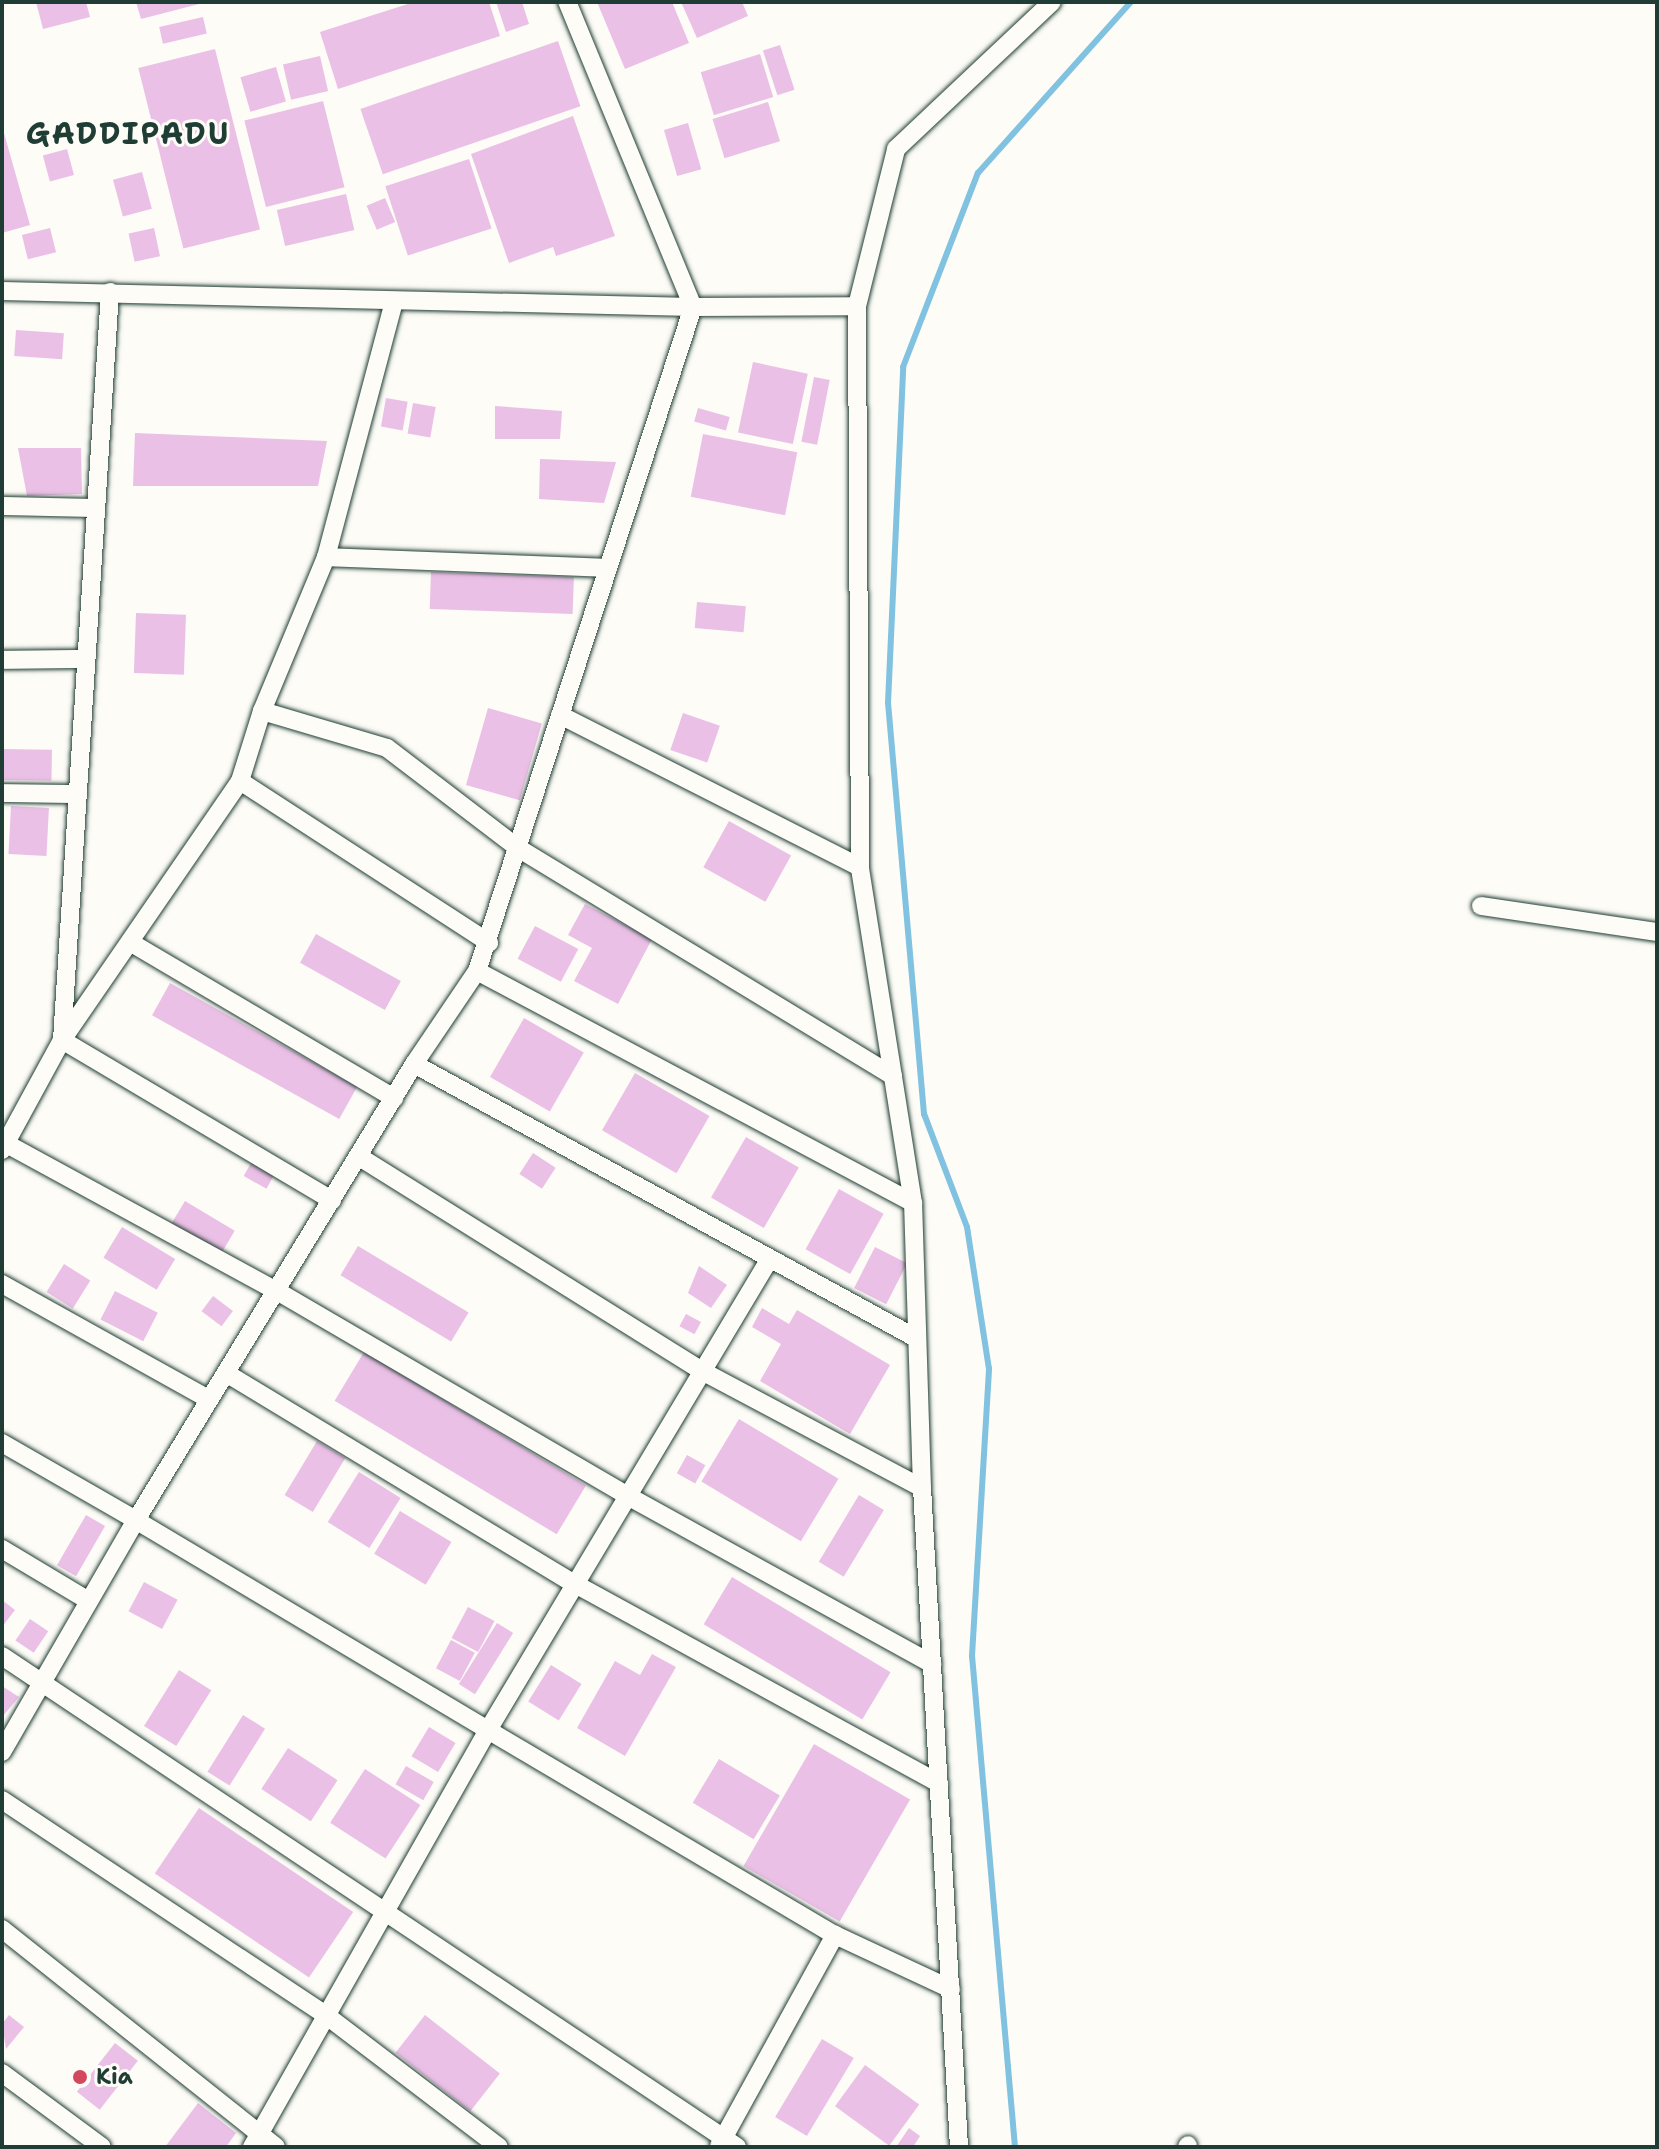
<!DOCTYPE html>
<html>
<head>
<meta charset="utf-8">
<style>
  body { margin:0 }
  #map { position:relative; width:1659px; height:2149px; overflow:hidden; background:#fdfcf7; font-family:"Shantell Sans",sans-serif }
  div>[style] { position:absolute }
  [style*='--x'] { left:calc(var(--x)*1px); top:calc(var(--y)*1px); width:calc(var(--w)*1px); rotate:calc(var(--a)*1deg) }
  .stream>* { height:6px; margin:-3px; padding:0 3px; transform-origin:3px; border-radius:3px; background:#80c2e0 }
  .building>* { inset:0; background:#ebc0e6; transform-origin:0 0 }
  .roads { filter:drop-shadow(0 0 2px #1f3d34) drop-shadow(0 0 2px #1f3d34) }
  .minor>* { height:18px; margin:-9px; padding:0 9px; transform-origin:9px; border-radius:9px; background:#fdfcf7 }
  .dots>* { width:22px; height:22px; translate:-50% -50%; box-sizing:border-box; border:4px solid #fdfcf7; border-radius:50% }
  span { translate:-50% -50%; white-space:nowrap; text-align:center; line-height:1.15; -webkit-text-stroke:6px #fdfcf7; paint-order:stroke }
  .poi-label { font-size:22px; color:#1f3d34; font-weight:700 }
  .left { translate:0 -50%; text-align:left }
  .district-label { font-size:30px; color:#1f3d34; font-weight:700; letter-spacing:2px }
  .frame { position:absolute; inset:0; border:4px solid #1f3d34; pointer-events:none }
</style>
</head>
<body>
<div id="map">
  <div class="stream">
    <div style="--x:1015;--y:2147;--w:493;--a:-95"></div>
    <div style="--x:972;--y:1656;--w:288;--a:-86.6"></div>
    <div style="--x:989;--y:1369;--w:144;--a:-98.8"></div>
    <div style="--x:967;--y:1227;--w:121;--a:-110.8"></div>
    <div style="--x:924;--y:1114;--w:413;--a:-95"></div>
    <div style="--x:888;--y:703;--w:336;--a:-87.4"></div>
    <div style="--x:903;--y:367;--w:208;--a:-68.9"></div>
    <div style="--x:978;--y:173;--w:229;--a:-48.2"></div>
  </div>
  <div class="building">
    <div style="clip-path:polygon(36px 2px,86px 2px,90px 17px,43px 29px)"></div>
    <div style="clip-path:polygon(136px 2px,203px 2px,203px 3px,141px 19px)"></div>
    <div style="clip-path:polygon(414px 2px,489px 2px,500px 36px,338px 89px,320px 32px)"></div>
    <div style="clip-path:polygon(496px 2px,522px 2px,529px 24px,506px 32px)"></div>
    <div style="clip-path:polygon(597px 2px,672px 2px,689px 43px,625px 69px)"></div>
    <div style="clip-path:polygon(681px 2px,742px 2px,748px 16px,697px 38px)"></div>
    <div style="left:203px;top:17px;width:17px;height:45px;rotate:77deg"></div>
    <div style="left:558px;top:41px;width:69px;height:209px;rotate:71deg"></div>
    <div style="left:780px;top:45px;width:47px;height:18px;rotate:72deg"></div>
    <div style="left:215px;top:49px;width:186px;height:79px;rotate:76deg"></div>
    <div style="left:760px;top:54px;width:45px;height:62px;rotate:73deg"></div>
    <div style="left:320px;top:56px;width:36px;height:38px;rotate:77deg"></div>
    <div style="left:276px;top:67px;width:36px;height:37px;rotate:74deg"></div>
    <div style="left:323px;top:101px;width:89px;height:81px;rotate:76deg"></div>
    <div style="left:768px;top:102px;width:41px;height:58px;rotate:73deg"></div>
    <div style="clip-path:polygon(573px 116px,615px 236px,556px 256px,553px 247px,509px 263px,471px 154px)"></div>
    <div style="left:688px;top:123px;width:48px;height:25px;rotate:74deg"></div>
    <div style="clip-path:polygon(2px 126px,30px 225px,2px 233px)"></div>
    <div style="left:67px;top:149px;width:27px;height:25px;rotate:75deg"></div>
    <div style="left:469px;top:159px;width:73px;height:88px;rotate:72deg"></div>
    <div style="left:142px;top:172px;width:38px;height:30px;rotate:75deg"></div>
    <div style="left:346px;top:194px;width:37px;height:71px;rotate:77deg"></div>
    <div style="left:385px;top:198px;width:26px;height:20px;rotate:67deg"></div>
    <div style="left:50px;top:228px;width:25px;height:29px;rotate:76deg"></div>
    <div style="left:154px;top:228px;width:29px;height:26px;rotate:78deg"></div>
    <div style="left:16px;top:330px;width:48px;height:26px;rotate:4deg"></div>
    <div style="left:753px;top:362px;width:56px;height:72px;rotate:12deg"></div>
    <div style="left:814px;top:377px;width:16px;height:66px;rotate:11deg"></div>
    <div style="left:386px;top:398px;width:22px;height:29px;rotate:10deg"></div>
    <div style="left:413px;top:403px;width:23px;height:31px;rotate:10deg"></div>
    <div style="clip-path:polygon(495px 406px,562px 411px,560px 439px,495px 439px)"></div>
    <div style="left:698px;top:408px;width:33px;height:14px;rotate:16deg"></div>
    <div style="clip-path:polygon(135px 433px,327px 441px,318px 486px,133px 486px)"></div>
    <div style="left:703px;top:434px;width:96px;height:64px;rotate:11deg"></div>
    <div style="clip-path:polygon(18px 448px,81px 448px,82px 494px,27px 496px)"></div>
    <div style="clip-path:polygon(540px 459px,616px 462px,604px 503px,539px 499px)"></div>
    <div style="left:431px;top:572px;width:143px;height:37px;rotate:2deg"></div>
    <div style="left:697px;top:602px;width:49px;height:26px;rotate:5deg"></div>
    <div style="left:136px;top:613px;width:50px;height:60px;rotate:2deg"></div>
    <div style="left:488px;top:708px;width:56px;height:80px;rotate:16deg"></div>
    <div style="left:683px;top:713px;width:39px;height:39px;rotate:19deg"></div>
    <div style="left:2px;top:749px;width:50px;height:31px;rotate:1deg"></div>
    <div style="left:11px;top:806px;width:38px;height:48px;rotate:3deg"></div>
    <div style="left:729px;top:821px;width:71px;height:53px;rotate:29deg"></div>
    <div style="clip-path:polygon(585px 904px,652px 939px,618px 1004px,574px 981px,592px 948px,568px 935px)"></div>
    <div style="left:535px;top:926px;width:49px;height:37px;rotate:28deg"></div>
    <div style="left:316px;top:934px;width:97px;height:33px;rotate:29deg"></div>
    <div style="left:170px;top:983px;width:214px;height:37px;rotate:29deg"></div>
    <div style="left:524px;top:1018px;width:69px;height:68px;rotate:30deg"></div>
    <div style="left:635px;top:1073px;width:86px;height:66px;rotate:30deg"></div>
    <div style="left:746px;top:1137px;width:61px;height:70px;rotate:30deg"></div>
    <div style="left:533px;top:1153px;width:27px;height:25px;rotate:33deg"></div>
    <div style="left:251px;top:1163px;width:26px;height:15px;rotate:29deg"></div>
    <div style="left:839px;top:1189px;width:51px;height:69px;rotate:29deg"></div>
    <div style="left:185px;top:1201px;width:58px;height:26px;rotate:31deg"></div>
    <div style="left:122px;top:1227px;width:62px;height:36px;rotate:31deg"></div>
    <div style="left:358px;top:1246px;width:129px;height:34px;rotate:31deg"></div>
    <div style="left:875px;top:1247px;width:36px;height:46px;rotate:27deg"></div>
    <div style="left:64px;top:1264px;width:31px;height:33px;rotate:32deg"></div>
    <div style="clip-path:polygon(699px 1266px,727px 1285px,711px 1308px,688px 1293px)"></div>
    <div style="left:115px;top:1291px;width:48px;height:32px;rotate:27deg"></div>
    <div style="left:213px;top:1296px;width:25px;height:19px;rotate:37deg"></div>
    <div style="clip-path:polygon(762px 1308px,789px 1324px,797px 1310px,890px 1365px,850px 1434px,760px 1381px,781px 1344px,752px 1327px)"></div>
    <div style="left:686px;top:1314px;width:17px;height:14px;rotate:28deg"></div>
    <div style="left:364px;top:1352px;width:259px;height:57px;rotate:31deg"></div>
    <div style="left:739px;top:1419px;width:116px;height:73px;rotate:31deg"></div>
    <div style="left:317px;top:1441px;width:33px;height:63px;rotate:31deg"></div>
    <div style="left:687px;top:1455px;width:21px;height:21px;rotate:29deg"></div>
    <div style="left:359px;top:1472px;width:49px;height:59px;rotate:32deg"></div>
    <div style="left:859px;top:1495px;width:29px;height:78px;rotate:31deg"></div>
    <div style="left:400px;top:1511px;width:60px;height:50px;rotate:31deg"></div>
    <div style="left:86px;top:1515px;width:22px;height:58px;rotate:30deg"></div>
    <div style="left:732px;top:1577px;width:185px;height:55px;rotate:31deg"></div>
    <div style="left:144px;top:1582px;width:38px;height:33px;rotate:28deg"></div>
    <div style="clip-path:polygon(2px 1600px,15px 1610px,2px 1627px)"></div>
    <div style="left:468px;top:1607px;width:30px;height:35px;rotate:28deg"></div>
    <div style="left:30px;top:1619px;width:22px;height:26px;rotate:34deg"></div>
    <div style="left:497px;top:1623px;width:19px;height:72px;rotate:32deg"></div>
    <div style="left:451px;top:1640px;width:27px;height:32px;rotate:28deg"></div>
    <div style="clip-path:polygon(652px 1654px,676px 1667px,625px 1756px,577px 1728px,615px 1661px,640px 1675px)"></div>
    <div style="left:551px;top:1665px;width:36px;height:43px;rotate:32deg"></div>
    <div style="left:179px;top:1670px;width:38px;height:66px;rotate:32deg"></div>
    <div style="clip-path:polygon(2px 1686px,19px 1697px,2px 1717px)"></div>
    <div style="left:243px;top:1715px;width:26px;height:67px;rotate:32deg"></div>
    <div style="left:429px;top:1727px;width:31px;height:34px;rotate:31deg"></div>
    <div style="left:814px;top:1744px;width:111px;height:141px;rotate:30deg"></div>
    <div style="left:288px;top:1748px;width:59px;height:49px;rotate:33deg"></div>
    <div style="left:719px;top:1759px;width:71px;height:51px;rotate:31deg"></div>
    <div style="left:406px;top:1766px;width:32px;height:21px;rotate:30deg"></div>
    <div style="left:365px;top:1769px;width:66px;height:64px;rotate:33deg"></div>
    <div style="left:199px;top:1808px;width:186px;height:79px;rotate:34deg"></div>
    <div style="clip-path:polygon(9px 2015px,24px 2027px,6px 2049px,2px 2024px)"></div>
    <div style="left:425px;top:2015px;width:95px;height:48px;rotate:38deg"></div>
    <div style="left:822px;top:2039px;width:37px;height:91px;rotate:31deg"></div>
    <div style="left:115px;top:2043px;width:29px;height:62px;rotate:38deg"></div>
    <div style="left:865px;top:2065px;width:67px;height:51px;rotate:36deg"></div>
    <div style="clip-path:polygon(198px 2103px,236px 2133px,226px 2147px,165px 2147px)"></div>
    <div style="clip-path:polygon(909px 2128px,920px 2136px,913px 2147px,896px 2147px)"></div>
  </div>
  <div class="roads">
    <div class="minor">
      <div style="--x:2;--y:291;--w:691;--a:1.33"></div>
      <div style="--x:693;--y:307;--w:164;--a:-0.3"></div>
      <div style="--x:110;--y:292;--w:750;--a:93.67"></div>
      <div style="--x:62;--y:1040;--w:314;--a:30.7"></div>
      <div style="--x:2;--y:506;--w:94;--a:1.2"></div>
      <div style="--x:326;--y:557;--w:282;--a:2.2"></div>
      <div style="--x:2;--y:660;--w:84;--a:-0.7"></div>
      <div style="--x:262;--y:711;--w:130;--a:16.5"></div>
      <div style="--x:387;--y:748;--w:165;--a:37.4"></div>
      <div style="--x:518;--y:848;--w:439;--a:31.3"></div>
      <div style="--x:560;--y:715;--w:336;--a:26.9"></div>
      <div style="--x:240;--y:781;--w:297;--a:33"></div>
      <div style="--x:2;--y:793;--w:76;--a:0.8"></div>
      <div style="--x:1481;--y:906;--w:178;--a:8.4"></div>
      <div style="--x:130;--y:942;--w:307;--a:30.6"></div>
      <div style="--x:477;--y:971;--w:494;--a:28"></div>
      <div style="--x:414;--y:1064;--w:572;--a:28.63"></div>
      <div style="--x:5;--y:1143;--w:310;--a:28.6"></div>
      <div style="--x:277;--y:1291;--w:404;--a:30.3"></div>
      <div style="--x:626;--y:1495;--w:350;--a:28.9"></div>
      <div style="--x:2;--y:1150;--w:125;--a:-61.4"></div>
      <div style="--x:62;--y:1040;--w:314;--a:-55.5"></div>
      <div style="--x:240;--y:781;--w:73;--a:-72.6"></div>
      <div style="--x:262;--y:711;--w:167;--a:-67.4"></div>
      <div style="--x:326;--y:557;--w:265;--a:-75.1"></div>
      <div style="--x:358;--y:1156;--w:406;--a:32"></div>
      <div style="--x:702;--y:1371;--w:249;--a:28"></div>
      <div style="--x:769;--y:1260;--w:548;--a:120.87"></div>
      <div style="--x:488;--y:1730;--w:403;--a:30.6"></div>
      <div style="--x:835;--y:1935;--w:128;--a:25"></div>
      <div style="--x:2;--y:1284;--w:237;--a:29.1"></div>
      <div style="--x:226;--y:1373;--w:408;--a:31.2"></div>
      <div style="--x:575;--y:1584;--w:415;--a:28.7"></div>
      <div style="--x:2;--y:1443;--w:155;--a:29.9"></div>
      <div style="--x:136;--y:1520;--w:268;--a:120"></div>
      <div style="--x:2;--y:1549;--w:101;--a:30.9"></div>
      <div style="--x:2;--y:1656;--w:884;--a:33.74"></div>
      <div style="--x:2;--y:1800;--w:390;--a:33.6"></div>
      <div style="--x:327;--y:2016;--w:216;--a:37.3"></div>
      <div style="--x:2;--y:1929;--w:350;--a:38.5"></div>
      <div style="--x:2;--y:2073;--w:124;--a:36.5"></div>
      <div style="--x:719;--y:2146;--w:241;--a:-61.2"></div>
      <div style="--x:252;--y:2147;--w:479;--a:-60.5"></div>
      <div style="--x:488;--y:1730;--w:410;--a:-149.2"></div>
      <div style="--x:136;--y:1520;--w:534;--a:-58.63"></div>
      <div style="--x:414;--y:1064;--w:112;--a:-55.9"></div>
      <div style="--x:477;--y:971;--w:698;--a:-71.98"></div>
      <div style="--x:693;--y:307;--w:330;--a:-112.4"></div>
      <div style="--x:959;--y:2147;--w:660;--a:-93.21"></div>
      <div style="--x:922;--y:1488;--w:285;--a:-91.8"></div>
      <div style="--x:913;--y:1203;--w:340;--a:-99"></div>
      <div style="--x:860;--y:867;--w:561;--a:-90.31"></div>
      <div style="--x:857;--y:306;--w:162;--a:-76"></div>
      <div style="--x:896;--y:149;--w:214;--a:-43.3"></div>
      <div style="--x:1187;--y:2147;--w:2;--a:-63"></div>
    </div>
  </div>
  <div class="dots">
    <div style="left:80px;top:2077px;background:#d1495b"></div>
  </div>
  <div class="poi-label">
    <span class="left" style="left:96px;top:2077px">Kia</span>
  </div>
  <div class="district-label">
    <span style="left:128px;top:134px">GADDIPADU</span>
  </div>
  <div class="frame"></div>
</div>
</body>
</html>
